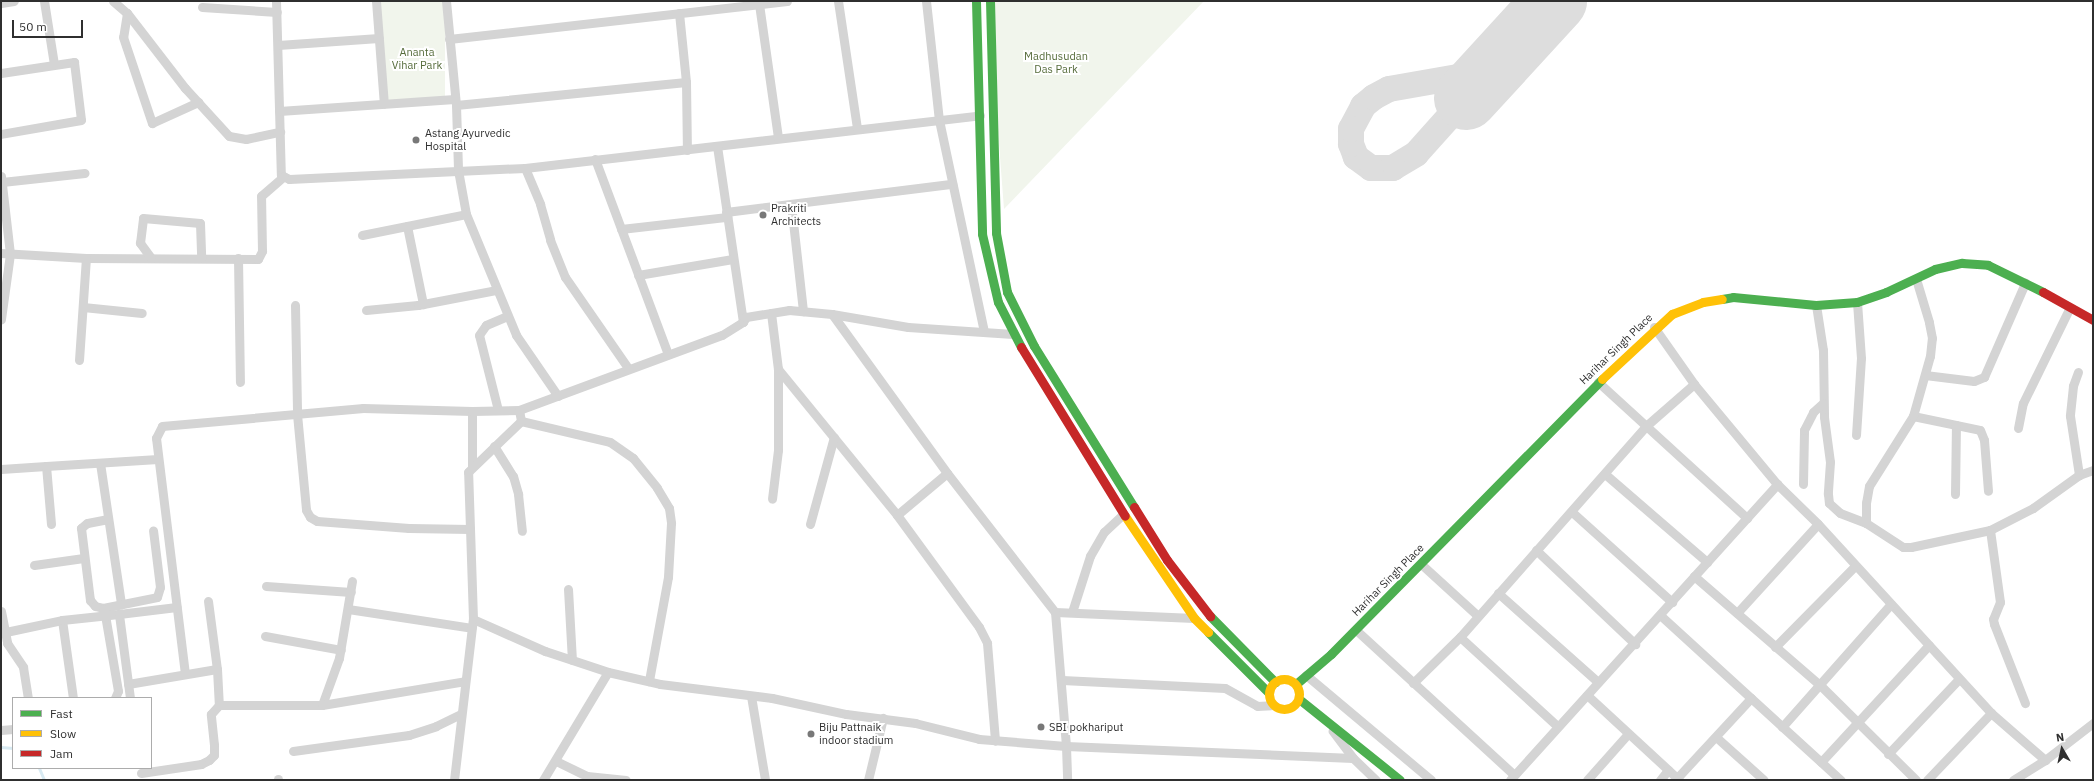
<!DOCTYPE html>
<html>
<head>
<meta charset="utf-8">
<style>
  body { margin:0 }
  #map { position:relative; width:2094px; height:781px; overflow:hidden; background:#fff; font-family:"IBM Plex Sans",sans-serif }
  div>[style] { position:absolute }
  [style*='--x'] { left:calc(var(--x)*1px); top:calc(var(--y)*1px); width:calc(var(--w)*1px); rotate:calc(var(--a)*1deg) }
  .green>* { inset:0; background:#f1f5ec; transform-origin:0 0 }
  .stream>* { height:3px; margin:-1.5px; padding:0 1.5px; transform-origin:1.5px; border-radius:1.5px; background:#d8eaf2 }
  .taxiway>* { height:26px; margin:-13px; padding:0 13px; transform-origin:13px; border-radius:13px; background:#ddd }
  .runway>* { height:64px; margin:-32px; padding:0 32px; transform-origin:32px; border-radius:32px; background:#ddd }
  .street>* { height:9px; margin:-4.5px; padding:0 4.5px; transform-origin:4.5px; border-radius:4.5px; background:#d4d4d4 }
  .fast>* { height:9px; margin:-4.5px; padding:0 4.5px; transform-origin:4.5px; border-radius:4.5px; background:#4caf50 }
  .slow>* { height:9px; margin:-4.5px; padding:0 4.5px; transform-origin:4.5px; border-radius:4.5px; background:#ffc107 }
  .slow>.ring { margin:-4.5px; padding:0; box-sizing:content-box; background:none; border:9px solid #ffc107; border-radius:50% }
  .jam>* { height:9px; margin:-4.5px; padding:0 4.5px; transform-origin:4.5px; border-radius:4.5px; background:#c62828 }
  .dots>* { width:11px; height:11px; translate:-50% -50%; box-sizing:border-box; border:2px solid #fff; border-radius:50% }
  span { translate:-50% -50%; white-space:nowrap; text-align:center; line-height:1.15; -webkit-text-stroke:4px #fff; paint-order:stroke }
  .park-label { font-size:11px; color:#566c3b }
  .poi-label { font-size:11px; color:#2f2f2f }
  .left { translate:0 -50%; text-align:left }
  .street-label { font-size:11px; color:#2f2f2f }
  .frame { position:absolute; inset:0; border:2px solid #2f2f2f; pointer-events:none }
  .legend { position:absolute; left:12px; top:697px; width:140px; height:72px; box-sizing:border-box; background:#fff; border:1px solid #acacac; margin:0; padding:5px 7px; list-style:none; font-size:12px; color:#2f2f2f }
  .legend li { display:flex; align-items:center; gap:8px; height:20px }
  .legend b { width:20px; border:1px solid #acacac }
  .north { position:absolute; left:2042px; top:729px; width:40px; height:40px; -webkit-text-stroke:3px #fff; paint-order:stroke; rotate:351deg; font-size:11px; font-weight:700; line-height:16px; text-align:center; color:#2f2f2f }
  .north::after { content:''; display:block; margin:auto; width:14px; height:18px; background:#2f2f2f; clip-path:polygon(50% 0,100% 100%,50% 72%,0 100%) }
  .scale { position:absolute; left:12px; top:20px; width:71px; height:18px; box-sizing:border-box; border:2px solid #2f2f2f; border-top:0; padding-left:5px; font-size:12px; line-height:14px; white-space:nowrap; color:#2f2f2f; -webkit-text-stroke:3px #fff; paint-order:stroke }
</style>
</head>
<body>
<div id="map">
  <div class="green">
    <div style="left:380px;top:1px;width:65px;height:102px"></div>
    <div style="clip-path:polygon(988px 1px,1204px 1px,1004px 209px)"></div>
  </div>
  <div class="stream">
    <div style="--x:1;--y:747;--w:12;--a:5"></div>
    <div style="--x:39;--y:768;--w:13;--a:67"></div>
  </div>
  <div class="taxiway">
    <div style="--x:1466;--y:98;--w:75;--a:131.8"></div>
    <div style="--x:1416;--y:154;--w:27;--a:149"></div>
    <div style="--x:1393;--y:168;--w:22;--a:180"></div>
    <div style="--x:1371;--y:168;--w:19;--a:-144"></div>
    <div style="--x:1356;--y:157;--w:14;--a:-111"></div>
    <div style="--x:1351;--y:144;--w:15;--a:-90"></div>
    <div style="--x:1351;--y:129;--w:26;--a:-62"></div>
    <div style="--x:1363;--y:106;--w:14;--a:-39"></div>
    <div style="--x:1374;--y:97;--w:17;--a:-28"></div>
    <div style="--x:1389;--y:89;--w:87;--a:-9.9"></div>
    <div style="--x:1475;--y:74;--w:60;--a:-38.2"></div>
  </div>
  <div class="runway">
    <div style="--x:1466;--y:98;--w:132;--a:-47.5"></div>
  </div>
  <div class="street">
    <div style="--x:44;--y:1;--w:64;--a:81"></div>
    <div style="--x:113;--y:1;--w:18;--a:41"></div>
    <div style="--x:127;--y:13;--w:24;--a:99"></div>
    <div style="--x:123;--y:37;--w:91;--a:71.4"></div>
    <div style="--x:152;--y:123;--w:51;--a:-24.5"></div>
    <div style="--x:276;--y:1;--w:174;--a:88.4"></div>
    <div style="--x:281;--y:175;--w:9;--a:27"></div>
    <div style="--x:289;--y:179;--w:236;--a:-2.7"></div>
    <div style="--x:525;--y:168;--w:458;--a:-6.6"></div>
    <div style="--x:376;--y:1;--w:103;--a:85.6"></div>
    <div style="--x:446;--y:1;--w:104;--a:84.5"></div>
    <div style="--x:456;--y:105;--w:65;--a:88.2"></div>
    <div style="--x:458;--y:170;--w:45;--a:79.7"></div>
    <div style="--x:466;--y:214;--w:131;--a:67.5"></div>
    <div style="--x:516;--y:335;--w:74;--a:55.5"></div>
    <div style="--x:838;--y:1;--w:128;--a:81.5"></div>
    <div style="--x:926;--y:1;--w:120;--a:83.8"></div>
    <div style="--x:939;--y:120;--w:216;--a:78"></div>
    <div style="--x:1;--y:3;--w:13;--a:-9"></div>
    <div style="--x:759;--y:4;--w:135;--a:81.9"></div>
    <div style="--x:202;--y:7;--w:75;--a:3.8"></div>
    <div style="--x:127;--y:13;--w:95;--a:52.3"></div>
    <div style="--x:185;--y:88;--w:65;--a:47.5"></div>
    <div style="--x:229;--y:136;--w:17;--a:10"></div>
    <div style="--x:246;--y:139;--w:35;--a:-12"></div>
    <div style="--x:679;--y:13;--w:69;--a:84.2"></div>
    <div style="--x:686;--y:82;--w:68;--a:89.2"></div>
    <div style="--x:449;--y:39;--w:340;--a:-6.4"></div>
    <div style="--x:278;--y:45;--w:101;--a:-4"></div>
    <div style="--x:1;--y:73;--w:74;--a:-8.6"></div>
    <div style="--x:74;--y:62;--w:58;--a:83.1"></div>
    <div style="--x:81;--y:120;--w:81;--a:170.1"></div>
    <div style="--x:456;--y:105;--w:231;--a:-5.7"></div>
    <div style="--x:279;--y:111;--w:176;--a:-3.9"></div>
    <div style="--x:717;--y:146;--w:178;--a:81.6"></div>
    <div style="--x:595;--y:159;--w:208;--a:69.5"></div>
    <div style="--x:525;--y:168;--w:39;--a:67"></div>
    <div style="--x:540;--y:204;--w:37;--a:74"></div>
    <div style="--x:550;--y:240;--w:40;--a:68"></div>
    <div style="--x:565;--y:277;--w:111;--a:55.3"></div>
    <div style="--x:1;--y:176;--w:79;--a:83.4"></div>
    <div style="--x:10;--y:254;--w:66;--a:97.9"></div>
    <div style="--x:2;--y:182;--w:83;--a:-6.2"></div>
    <div style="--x:791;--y:204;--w:108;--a:83.6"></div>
    <div style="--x:726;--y:212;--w:228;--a:-7.1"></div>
    <div style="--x:407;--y:226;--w:80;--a:78.4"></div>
    <div style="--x:621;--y:229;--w:107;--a:-6.5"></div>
    <div style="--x:362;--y:235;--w:106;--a:-11.4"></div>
    <div style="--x:1;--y:253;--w:85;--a:3.4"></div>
    <div style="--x:86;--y:258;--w:172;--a:0.3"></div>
    <div style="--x:258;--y:259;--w:9;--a:-63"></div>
    <div style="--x:262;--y:251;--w:55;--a:-91"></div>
    <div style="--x:261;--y:196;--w:30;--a:-41"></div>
    <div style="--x:151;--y:258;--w:19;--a:-126"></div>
    <div style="--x:140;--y:243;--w:25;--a:-83"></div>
    <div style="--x:143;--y:218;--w:57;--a:5"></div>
    <div style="--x:200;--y:223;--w:35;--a:88"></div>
    <div style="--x:238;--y:258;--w:124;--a:89.1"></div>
    <div style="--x:638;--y:275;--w:96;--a:-9.6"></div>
    <div style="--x:295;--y:305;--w:109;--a:88.9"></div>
    <div style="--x:297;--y:414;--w:96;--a:84.6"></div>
    <div style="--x:306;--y:510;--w:8;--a:60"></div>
    <div style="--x:310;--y:517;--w:8;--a:30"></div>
    <div style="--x:317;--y:521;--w:92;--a:4.4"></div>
    <div style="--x:409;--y:528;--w:61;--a:0.9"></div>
    <div style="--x:1816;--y:305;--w:46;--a:81.2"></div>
    <div style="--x:1823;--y:350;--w:67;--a:89.1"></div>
    <div style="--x:1824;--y:417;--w:45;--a:82.4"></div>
    <div style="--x:1830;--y:462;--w:32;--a:94"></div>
    <div style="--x:1828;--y:494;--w:9;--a:84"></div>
    <div style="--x:1829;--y:503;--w:15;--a:42"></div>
    <div style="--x:1840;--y:513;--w:28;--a:21"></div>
    <div style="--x:1866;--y:523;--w:44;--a:33"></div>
    <div style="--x:1903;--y:547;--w:8;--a:0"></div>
    <div style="--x:1911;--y:547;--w:81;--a:-12.1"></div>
    <div style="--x:1990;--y:530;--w:48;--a:-27.1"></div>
    <div style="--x:2033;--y:508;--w:57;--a:-35.7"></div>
    <div style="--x:2079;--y:475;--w:15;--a:-20"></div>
    <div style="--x:83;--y:307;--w:59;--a:5.8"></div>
    <div style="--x:366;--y:310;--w:52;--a:-5.5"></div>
    <div style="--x:418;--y:305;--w:79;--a:-10.9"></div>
    <div style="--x:771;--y:313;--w:56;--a:82.9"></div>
    <div style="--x:778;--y:369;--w:81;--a:90"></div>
    <div style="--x:778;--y:450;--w:49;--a:97"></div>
    <div style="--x:832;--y:314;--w:196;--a:54.1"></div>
    <div style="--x:947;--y:473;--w:176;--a:52.2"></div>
    <div style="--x:1055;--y:612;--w:139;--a:2.5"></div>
    <div style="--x:1654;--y:327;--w:70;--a:54.9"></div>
    <div style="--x:1694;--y:384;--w:130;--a:50.3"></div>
    <div style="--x:1777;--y:484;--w:57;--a:44.3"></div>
    <div style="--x:1818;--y:524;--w:256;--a:47.5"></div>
    <div style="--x:1991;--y:713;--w:72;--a:41"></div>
    <div style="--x:79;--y:360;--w:102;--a:-86.1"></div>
    <div style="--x:778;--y:369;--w:188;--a:50.8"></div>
    <div style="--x:897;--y:515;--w:139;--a:53.8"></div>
    <div style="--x:979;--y:627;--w:18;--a:63"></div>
    <div style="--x:987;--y:643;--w:98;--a:85.3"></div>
    <div style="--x:2078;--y:372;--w:15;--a:110"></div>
    <div style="--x:2073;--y:386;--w:30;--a:96"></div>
    <div style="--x:2070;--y:416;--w:60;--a:81.3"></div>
    <div style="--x:1925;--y:375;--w:49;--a:7"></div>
    <div style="--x:1974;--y:381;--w:11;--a:-22"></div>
    <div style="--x:1984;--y:377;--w:103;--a:-66.4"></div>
    <div style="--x:1598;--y:382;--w:202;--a:42.4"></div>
    <div style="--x:498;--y:410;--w:77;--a:-104.2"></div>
    <div style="--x:479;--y:335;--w:12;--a:-55"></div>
    <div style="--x:486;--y:325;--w:23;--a:-23"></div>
    <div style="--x:472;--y:411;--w:56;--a:90"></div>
    <div style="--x:1913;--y:416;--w:68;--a:11.8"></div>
    <div style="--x:1980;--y:430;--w:11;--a:68"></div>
    <div style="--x:1984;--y:440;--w:51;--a:85.5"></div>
    <div style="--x:521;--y:421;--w:91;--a:13.3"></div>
    <div style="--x:610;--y:442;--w:28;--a:35"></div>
    <div style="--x:633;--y:458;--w:38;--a:51"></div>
    <div style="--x:657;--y:488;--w:23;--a:59"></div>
    <div style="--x:669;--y:508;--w:15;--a:82"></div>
    <div style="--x:671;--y:523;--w:54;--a:93.2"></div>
    <div style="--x:668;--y:577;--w:106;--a:100.4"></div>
    <div style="--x:2018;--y:428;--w:25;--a:-79"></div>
    <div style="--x:2023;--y:403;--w:105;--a:-63.9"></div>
    <div style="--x:1856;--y:435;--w:77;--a:-86.3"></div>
    <div style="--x:1861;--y:358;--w:56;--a:-94.1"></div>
    <div style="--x:494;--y:446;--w:36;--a:58"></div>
    <div style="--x:513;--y:476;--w:19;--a:74"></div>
    <div style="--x:518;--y:494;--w:37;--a:84"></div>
    <div style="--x:100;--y:463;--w:143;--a:81.5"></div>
    <div style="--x:1;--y:469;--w:45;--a:-3.8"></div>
    <div style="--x:1605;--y:474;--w:135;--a:40.8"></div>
    <div style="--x:1803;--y:484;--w:54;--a:-88.9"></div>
    <div style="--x:1804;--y:430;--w:20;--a:-63"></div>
    <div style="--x:1813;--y:412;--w:13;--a:-42"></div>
    <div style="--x:1955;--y:494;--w:69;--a:-89.2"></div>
    <div style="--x:1572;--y:512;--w:135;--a:42"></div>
    <div style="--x:897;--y:515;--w:65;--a:-40"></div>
    <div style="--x:108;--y:519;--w:21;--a:169"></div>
    <div style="--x:87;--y:523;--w:8;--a:140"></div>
    <div style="--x:81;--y:528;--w:73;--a:82.9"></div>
    <div style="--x:90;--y:600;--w:8;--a:50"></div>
    <div style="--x:95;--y:606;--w:8;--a:14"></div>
    <div style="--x:103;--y:608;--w:55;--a:-11.5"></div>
    <div style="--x:157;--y:597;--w:10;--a:-73"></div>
    <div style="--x:160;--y:587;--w:57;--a:-97"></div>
    <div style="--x:1866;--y:523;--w:20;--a:-90"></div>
    <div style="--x:1866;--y:503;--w:17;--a:-80"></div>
    <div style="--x:1869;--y:486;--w:83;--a:-57.8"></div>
    <div style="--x:1913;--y:416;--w:62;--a:-74.2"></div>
    <div style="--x:1930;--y:356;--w:18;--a:-84"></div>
    <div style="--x:1932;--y:338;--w:16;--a:-101"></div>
    <div style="--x:1929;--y:322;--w:45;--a:-106.8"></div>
    <div style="--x:51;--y:524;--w:58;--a:-94.9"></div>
    <div style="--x:46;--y:466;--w:112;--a:-3.6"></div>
    <div style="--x:810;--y:524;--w:90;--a:-74.6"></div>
    <div style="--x:1990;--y:530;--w:73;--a:82.1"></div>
    <div style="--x:2000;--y:602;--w:18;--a:112"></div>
    <div style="--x:1993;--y:619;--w:5;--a:79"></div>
    <div style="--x:1994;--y:624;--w:85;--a:68.6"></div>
    <div style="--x:1536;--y:550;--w:137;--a:43.5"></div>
    <div style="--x:1421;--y:564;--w:77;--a:42.4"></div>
    <div style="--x:34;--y:565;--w:50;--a:-8"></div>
    <div style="--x:1694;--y:576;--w:167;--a:40.9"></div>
    <div style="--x:1820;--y:685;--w:135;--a:44.7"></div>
    <div style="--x:266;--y:586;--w:85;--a:4"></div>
    <div style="--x:568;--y:589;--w:71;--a:86.8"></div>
    <div style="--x:1498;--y:593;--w:134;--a:41.7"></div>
    <div style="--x:208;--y:601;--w:69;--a:82.5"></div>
    <div style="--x:217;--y:669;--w:36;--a:87"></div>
    <div style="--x:104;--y:609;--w:83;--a:80.3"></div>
    <div style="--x:118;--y:691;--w:8;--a:113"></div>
    <div style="--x:348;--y:609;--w:125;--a:8.7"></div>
    <div style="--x:1;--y:611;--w:33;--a:79"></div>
    <div style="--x:7;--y:643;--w:29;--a:56"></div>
    <div style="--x:23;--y:667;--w:31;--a:81"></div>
    <div style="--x:1055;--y:612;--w:134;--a:85.3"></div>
    <div style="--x:1066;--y:746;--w:287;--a:2.4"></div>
    <div style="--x:1353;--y:758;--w:34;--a:-127"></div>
    <div style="--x:1072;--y:612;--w:59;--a:-72.2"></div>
    <div style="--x:1090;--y:556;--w:28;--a:-60"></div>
    <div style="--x:1104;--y:532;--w:26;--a:-43"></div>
    <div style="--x:1737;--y:613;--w:120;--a:-47.7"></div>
    <div style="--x:1660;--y:615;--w:245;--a:42.4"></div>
    <div style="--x:473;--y:619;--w:79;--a:24"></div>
    <div style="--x:545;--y:651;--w:66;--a:18.4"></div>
    <div style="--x:608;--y:672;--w:53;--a:13"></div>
    <div style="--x:660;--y:684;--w:113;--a:7.1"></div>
    <div style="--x:772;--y:698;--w:76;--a:12.2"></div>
    <div style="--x:846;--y:714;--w:70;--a:7.4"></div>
    <div style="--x:915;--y:723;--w:66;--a:14"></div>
    <div style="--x:979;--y:739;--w:87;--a:4.6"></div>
    <div style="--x:1066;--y:746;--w:34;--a:88"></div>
    <div style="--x:62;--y:620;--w:79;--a:82"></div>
    <div style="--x:1356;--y:630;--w:214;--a:42.5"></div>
    <div style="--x:1;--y:633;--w:62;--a:-12"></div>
    <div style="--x:62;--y:620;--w:57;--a:-6"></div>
    <div style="--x:265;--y:636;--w:77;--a:10.4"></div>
    <div style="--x:1460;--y:637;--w:132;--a:42.5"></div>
    <div style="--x:1775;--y:647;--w:114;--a:-45.4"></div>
    <div style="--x:185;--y:674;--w:238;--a:-97"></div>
    <div style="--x:156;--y:438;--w:13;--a:-63"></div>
    <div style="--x:162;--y:426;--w:202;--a:-5.1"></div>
    <div style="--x:363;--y:408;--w:109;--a:1.6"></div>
    <div style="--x:472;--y:411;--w:47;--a:-1.2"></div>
    <div style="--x:1306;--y:675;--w:163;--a:40"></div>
    <div style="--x:1062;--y:680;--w:163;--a:2.8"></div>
    <div style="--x:1225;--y:688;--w:37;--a:29"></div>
    <div style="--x:1257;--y:706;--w:17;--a:-3"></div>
    <div style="--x:1413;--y:683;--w:66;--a:-44.4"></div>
    <div style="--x:1460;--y:637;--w:281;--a:-48.6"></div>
    <div style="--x:1646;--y:426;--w:64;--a:-41.2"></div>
    <div style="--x:128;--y:684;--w:90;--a:-9.6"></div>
    <div style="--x:1587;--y:695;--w:125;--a:42.7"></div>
    <div style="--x:751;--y:696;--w:85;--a:80.5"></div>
    <div style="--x:130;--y:698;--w:85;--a:-97.5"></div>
    <div style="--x:119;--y:614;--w:58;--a:-6.9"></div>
    <div style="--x:322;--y:705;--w:50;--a:-70.1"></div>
    <div style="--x:339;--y:658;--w:78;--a:-80.4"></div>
    <div style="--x:1782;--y:727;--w:164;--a:-48.5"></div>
    <div style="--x:1;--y:730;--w:12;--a:-5"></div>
    <div style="--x:1716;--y:737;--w:64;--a:41.9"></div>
    <div style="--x:293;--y:751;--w:117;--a:-7.9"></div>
    <div style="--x:409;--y:735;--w:28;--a:-18"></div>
    <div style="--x:436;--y:726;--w:28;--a:-26"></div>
    <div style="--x:1888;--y:754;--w:103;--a:-46.6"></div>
    <div style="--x:1353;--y:758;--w:32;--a:44"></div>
    <div style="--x:556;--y:761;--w:34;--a:26"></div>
    <div style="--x:587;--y:776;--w:39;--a:6"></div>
    <div style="--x:1821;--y:762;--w:159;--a:-47.3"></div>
    <div style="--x:141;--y:773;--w:61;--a:-8.5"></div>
    <div style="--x:201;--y:764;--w:9;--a:-27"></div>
    <div style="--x:209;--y:760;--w:7;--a:-45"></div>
    <div style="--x:214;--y:755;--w:10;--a:-90"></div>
    <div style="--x:214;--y:745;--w:31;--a:-96"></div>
    <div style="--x:211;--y:714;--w:12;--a:-48"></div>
    <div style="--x:219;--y:705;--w:103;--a:0"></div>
    <div style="--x:322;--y:705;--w:145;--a:-9.5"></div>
    <div style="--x:1677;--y:778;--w:109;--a:-47.2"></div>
    <div style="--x:278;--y:780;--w:1;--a:-90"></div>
    <div style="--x:454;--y:780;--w:162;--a:-83.3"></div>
    <div style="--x:473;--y:619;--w:147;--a:-91.9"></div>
    <div style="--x:468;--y:472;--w:74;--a:-43.9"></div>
    <div style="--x:521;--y:421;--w:11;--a:-100"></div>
    <div style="--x:519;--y:410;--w:216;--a:-20.3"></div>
    <div style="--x:722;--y:335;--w:25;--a:-32"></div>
    <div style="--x:743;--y:322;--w:6;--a:-59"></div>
    <div style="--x:746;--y:317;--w:44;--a:-9.2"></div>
    <div style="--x:789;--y:310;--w:43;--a:5.3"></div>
    <div style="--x:832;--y:314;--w:77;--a:9.7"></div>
    <div style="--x:908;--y:327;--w:105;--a:3.8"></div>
    <div style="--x:543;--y:780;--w:126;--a:-59"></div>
    <div style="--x:868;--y:780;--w:64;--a:-76.4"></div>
    <div style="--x:1510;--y:780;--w:399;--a:-47.9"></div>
    <div style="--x:1587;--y:780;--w:60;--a:-48.4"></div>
    <div style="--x:1660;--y:780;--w:13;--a:-51"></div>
    <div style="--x:1927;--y:780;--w:93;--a:-46.3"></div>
    <div style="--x:2013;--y:780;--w:38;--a:-32"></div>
    <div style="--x:2045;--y:760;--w:61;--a:-37.6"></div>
  </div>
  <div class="fast">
    <div style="--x:976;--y:1;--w:233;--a:88.5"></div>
    <div style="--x:982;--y:234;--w:70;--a:76.8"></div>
    <div style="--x:998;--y:302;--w:51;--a:62.9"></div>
    <div style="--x:990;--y:1;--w:232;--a:88.5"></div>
    <div style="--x:996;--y:233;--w:60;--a:79.4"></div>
    <div style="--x:1007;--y:292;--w:60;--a:63.4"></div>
    <div style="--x:1034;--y:346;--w:190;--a:58.2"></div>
    <div style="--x:1722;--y:299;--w:11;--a:-10"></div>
    <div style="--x:1733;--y:297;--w:83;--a:5.5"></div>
    <div style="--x:1816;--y:305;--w:41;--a:-4.2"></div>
    <div style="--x:1857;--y:302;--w:31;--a:-19"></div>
    <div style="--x:1886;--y:292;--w:54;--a:-25.1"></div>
    <div style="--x:1935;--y:269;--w:28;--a:-13"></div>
    <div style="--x:1962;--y:263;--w:26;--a:4"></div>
    <div style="--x:1988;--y:265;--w:61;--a:26.1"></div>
    <div style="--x:1210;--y:616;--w:93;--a:45.4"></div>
    <div style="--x:1208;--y:632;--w:86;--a:45"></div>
    <div style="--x:1296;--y:684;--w:46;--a:-40.6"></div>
    <div style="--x:1331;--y:654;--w:386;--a:-45.4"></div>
    <div style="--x:1299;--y:699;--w:129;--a:38.7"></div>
  </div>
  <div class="slow">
    <div style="--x:1602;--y:379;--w:96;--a:-42.9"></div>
    <div style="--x:1672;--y:314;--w:33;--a:-21"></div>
    <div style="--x:1703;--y:302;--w:19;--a:-9"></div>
    <div style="--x:1125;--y:516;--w:123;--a:55.9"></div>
    <div style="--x:1194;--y:618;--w:20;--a:45"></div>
    <div class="ring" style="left:1269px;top:679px;width:21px;height:21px"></div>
  </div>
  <div class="jam">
    <div style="--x:2043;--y:292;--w:57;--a:29.2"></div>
    <div style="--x:1021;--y:347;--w:198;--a:58.4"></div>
    <div style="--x:1134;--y:507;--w:62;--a:58.1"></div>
    <div style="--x:1167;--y:560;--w:71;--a:52.5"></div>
  </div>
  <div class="dots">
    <div style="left:416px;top:140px;background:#787878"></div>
    <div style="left:763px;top:215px;background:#787878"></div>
    <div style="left:1041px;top:727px;background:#787878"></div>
    <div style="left:811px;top:734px;background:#787878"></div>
  </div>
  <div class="park-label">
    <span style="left:417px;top:59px">Ananta<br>Vihar Park</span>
    <span style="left:1056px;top:63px">Madhusudan<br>Das Park</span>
  </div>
  <div class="poi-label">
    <span class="left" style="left:425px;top:140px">Astang Ayurvedic<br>Hospital</span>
    <span class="left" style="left:771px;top:215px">Prakriti<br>Architects</span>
    <span class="left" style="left:1049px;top:727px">SBI pokhariput</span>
    <span class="left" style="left:819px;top:734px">Biju Pattnaik<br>indoor stadium</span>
  </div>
  <div class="street-label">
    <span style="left:1616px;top:349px;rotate:-44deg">Harihar Singh Place</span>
    <span style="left:1388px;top:580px;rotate:-45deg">Harihar Singh Place</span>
  </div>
  <div class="frame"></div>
  <ul class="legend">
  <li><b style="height:5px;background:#4caf50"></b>Fast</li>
  <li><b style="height:5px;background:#ffc107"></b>Slow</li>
  <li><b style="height:5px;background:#c62828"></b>Jam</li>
  </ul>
  <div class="north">N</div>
  <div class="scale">50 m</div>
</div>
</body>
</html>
